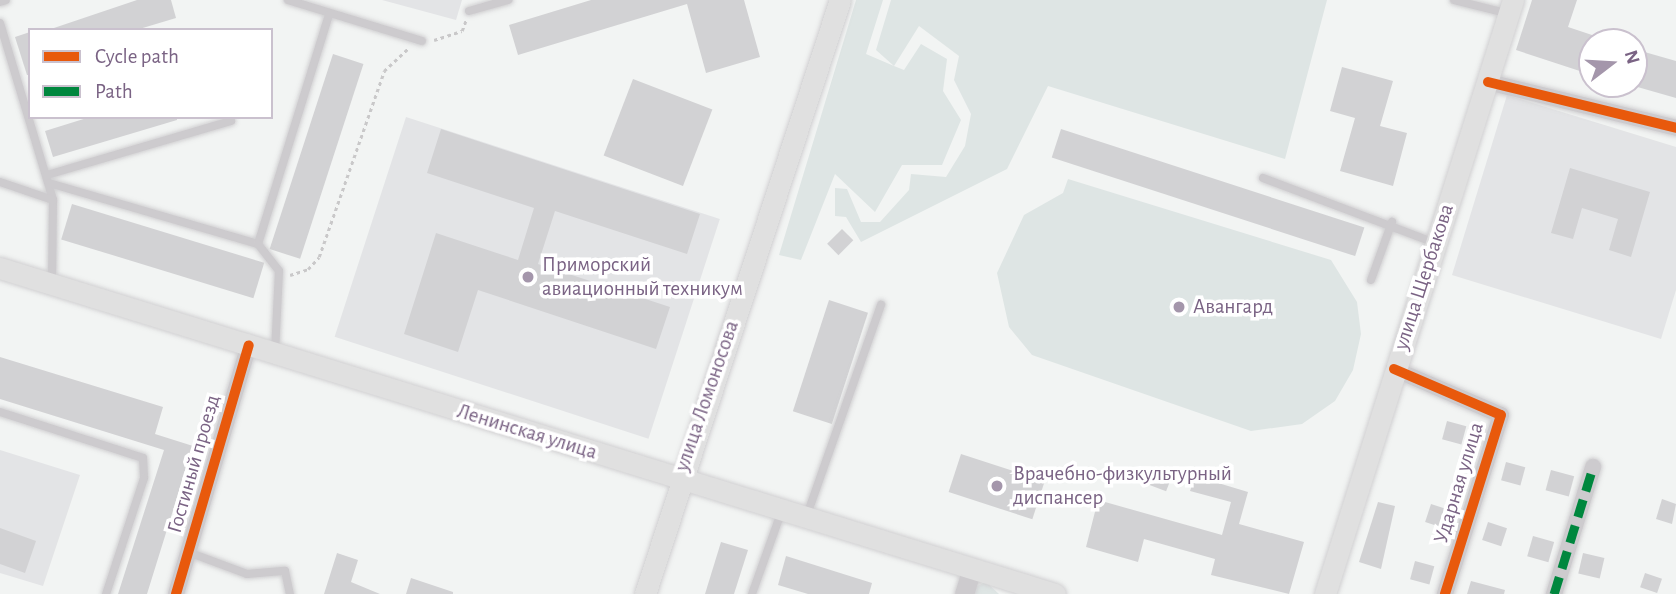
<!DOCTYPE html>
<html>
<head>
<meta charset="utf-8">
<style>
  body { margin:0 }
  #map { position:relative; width:1676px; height:594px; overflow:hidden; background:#f2f4f3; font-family:"Alegreya Sans",sans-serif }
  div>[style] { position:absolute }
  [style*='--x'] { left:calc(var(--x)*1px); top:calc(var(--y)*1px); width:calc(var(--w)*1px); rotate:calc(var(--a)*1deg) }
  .built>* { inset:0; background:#e3e4e6; transform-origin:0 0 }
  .green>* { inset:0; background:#dee5e4 }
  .building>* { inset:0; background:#d2d2d4; transform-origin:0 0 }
  .path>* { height:2.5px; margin-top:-1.25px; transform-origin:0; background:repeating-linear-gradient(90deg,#c9c8c9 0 3.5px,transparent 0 7px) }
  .roads { filter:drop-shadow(0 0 2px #d1d0d2) drop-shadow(0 0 2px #d1d0d2) }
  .service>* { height:8px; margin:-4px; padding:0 4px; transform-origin:4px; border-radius:4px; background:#cdcbce }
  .minor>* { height:16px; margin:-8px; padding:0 8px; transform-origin:8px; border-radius:8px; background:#cdcbce }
  .tertiary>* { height:19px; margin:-9.5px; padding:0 9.5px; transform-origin:9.5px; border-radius:9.5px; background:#cdcbce }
  .secondary>* { height:21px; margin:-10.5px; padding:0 10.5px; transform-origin:10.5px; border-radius:10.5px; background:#e0e0e0 }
  .quiet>* { height:9px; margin-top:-4.5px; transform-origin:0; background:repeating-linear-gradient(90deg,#00873e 0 18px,transparent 0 27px) }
  .cycleway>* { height:10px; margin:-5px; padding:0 5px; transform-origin:5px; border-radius:5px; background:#e8590c }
  .dots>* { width:19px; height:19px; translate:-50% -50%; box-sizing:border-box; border:4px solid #fff; border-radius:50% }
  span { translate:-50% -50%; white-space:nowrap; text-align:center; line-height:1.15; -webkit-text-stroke:7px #fff; paint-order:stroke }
  .poi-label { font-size:21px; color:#7a6384 }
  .left { translate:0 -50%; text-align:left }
  .street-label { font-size:21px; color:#7a6384 }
  .legend { position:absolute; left:28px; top:28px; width:245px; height:91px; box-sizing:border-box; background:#fff; border:2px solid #cac1ce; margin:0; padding:9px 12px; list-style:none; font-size:21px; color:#7a6384 }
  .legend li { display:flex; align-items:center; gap:14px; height:35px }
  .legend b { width:35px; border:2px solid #cac1ce }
  .north { position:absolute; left:1578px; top:28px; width:70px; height:70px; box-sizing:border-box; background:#fff; border:2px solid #cac1ce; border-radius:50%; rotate:73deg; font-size:19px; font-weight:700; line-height:28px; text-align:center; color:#7a6384 }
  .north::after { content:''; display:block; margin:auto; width:24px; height:32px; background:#a496ab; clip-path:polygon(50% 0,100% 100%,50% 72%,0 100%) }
</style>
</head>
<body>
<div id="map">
  <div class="built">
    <div style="clip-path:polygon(382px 0,462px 0,456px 20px)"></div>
    <div style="clip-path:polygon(1507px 95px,1676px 147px,1676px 290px,1661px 339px,1452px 275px)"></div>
    <div style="left:406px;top:117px;width:330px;height:231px;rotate:18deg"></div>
    <div style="clip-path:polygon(0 450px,80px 475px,43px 586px,0 573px)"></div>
  </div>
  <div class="green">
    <div style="clip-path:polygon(856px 0,883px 0,866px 54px,894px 66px,876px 50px,891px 0,1327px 0,1285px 159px,1048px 86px,1007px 169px,861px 242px,846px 217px,835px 216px,835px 188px,847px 189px,861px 222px,880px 222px,909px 190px,911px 174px,946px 177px,965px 146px,971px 114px,954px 80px,959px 56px,919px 26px,894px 66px,904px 70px,921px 44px,947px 59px,943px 91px,961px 120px,942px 165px,902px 165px,875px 212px,835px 174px,801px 260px,779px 255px)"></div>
    <div style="clip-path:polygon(1068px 179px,1331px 260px,1357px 302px,1361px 334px,1353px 370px,1335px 401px,1302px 424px,1251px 431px,1032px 355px,1009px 327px,997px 273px,1024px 215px,1063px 193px)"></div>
    <div style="clip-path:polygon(986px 582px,999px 594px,973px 594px,975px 587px)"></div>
  </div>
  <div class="building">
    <div style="clip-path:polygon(137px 0,171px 0,176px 18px,136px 30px,48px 30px)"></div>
    <div style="clip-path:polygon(591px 0,744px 0,760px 57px,706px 73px,687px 4px,518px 55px,509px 25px)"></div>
    <div style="clip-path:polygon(1532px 0,1577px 0,1568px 27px,1592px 35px,1592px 75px,1516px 50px)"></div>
    <div style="clip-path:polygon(30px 32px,30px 75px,27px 75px,15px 37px)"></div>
    <div style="clip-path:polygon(1634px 49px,1676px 61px,1676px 98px,1634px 86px)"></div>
    <div style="left:333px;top:54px;width:32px;height:205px;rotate:18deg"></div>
    <div style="clip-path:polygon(1342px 67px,1393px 81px,1380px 126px,1407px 133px,1393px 186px,1340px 171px,1355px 118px,1330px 111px)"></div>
    <div style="left:633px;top:79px;width:85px;height:82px;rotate:21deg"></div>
    <div style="clip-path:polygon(90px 117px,177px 117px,177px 120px,53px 157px,45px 131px)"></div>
    <div style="clip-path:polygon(441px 129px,700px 214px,687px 254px,555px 211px,538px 264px,670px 307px,656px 349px,478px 290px,458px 352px,404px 334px,436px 233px,518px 260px,534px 208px,427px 173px)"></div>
    <div style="left:1061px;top:129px;width:319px;height:30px;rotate:18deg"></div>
    <div style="clip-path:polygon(1570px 168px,1650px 192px,1631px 257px,1609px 250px,1618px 219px,1582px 208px,1573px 239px,1551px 233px)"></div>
    <div style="left:72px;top:204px;width:201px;height:37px;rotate:17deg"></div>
    <div style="left:842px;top:229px;width:16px;height:21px;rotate:45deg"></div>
    <div style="left:829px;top:300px;width:41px;height:117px;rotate:18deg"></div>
    <div style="clip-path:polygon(0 357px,163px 407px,155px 434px,193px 446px,147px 594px,118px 594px,164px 450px,0 399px)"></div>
    <div style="left:1447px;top:421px;width:20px;height:19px;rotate:15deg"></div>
    <div style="left:961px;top:454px;width:88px;height:40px;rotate:18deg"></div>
    <div style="left:1506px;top:462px;width:20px;height:19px;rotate:15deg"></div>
    <div style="left:1139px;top:467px;width:34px;height:13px;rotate:21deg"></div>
    <div style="left:1551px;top:470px;width:24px;height:21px;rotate:15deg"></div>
    <div style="clip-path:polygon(1195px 476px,1248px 492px,1239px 524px,1304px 542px,1289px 594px,1211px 575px,1215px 559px,1144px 539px,1138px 562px,1086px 547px,1098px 500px,1222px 535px,1231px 502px,1190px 491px)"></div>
    <div style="clip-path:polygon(1662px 499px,1676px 504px,1672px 524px,1656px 519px)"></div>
    <div style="clip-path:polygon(1378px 502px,1395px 506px,1381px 569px,1359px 562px)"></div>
    <div style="left:1431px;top:504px;width:20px;height:19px;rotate:18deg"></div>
    <div style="left:1488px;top:522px;width:20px;height:19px;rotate:18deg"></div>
    <div style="clip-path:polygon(0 528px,36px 541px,25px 573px,0 564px)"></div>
    <div style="left:1533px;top:536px;width:22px;height:21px;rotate:16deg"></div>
    <div style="clip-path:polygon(721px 542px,748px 550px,734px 594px,705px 594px)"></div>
    <div style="clip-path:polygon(337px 553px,358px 560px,351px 582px,380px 594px,324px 594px)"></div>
    <div style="left:1583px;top:553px;width:22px;height:21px;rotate:13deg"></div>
    <div style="clip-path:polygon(786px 556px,872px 583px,869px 594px,808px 594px,778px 585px)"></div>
    <div style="left:1415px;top:561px;width:20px;height:19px;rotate:15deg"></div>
    <div style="left:1645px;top:573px;width:18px;height:15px;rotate:19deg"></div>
    <div style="clip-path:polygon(411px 578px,453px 592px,453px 594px,406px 594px)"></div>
    <div style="clip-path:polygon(1471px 581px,1505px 590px,1504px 594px,1467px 594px)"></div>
  </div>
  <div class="path">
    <div style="--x:434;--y:40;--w:29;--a:-18"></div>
    <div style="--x:462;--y:31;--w:12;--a:-70"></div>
    <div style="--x:290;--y:275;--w:19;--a:-18"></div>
    <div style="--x:308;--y:269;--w:16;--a:-47"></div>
    <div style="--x:319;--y:257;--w:197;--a:-70.7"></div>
    <div style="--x:384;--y:71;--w:33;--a:-43"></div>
  </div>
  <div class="roads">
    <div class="service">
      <div style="--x:288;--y:0;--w:140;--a:17"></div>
      <div style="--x:1454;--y:0;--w:54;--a:14"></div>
      <div style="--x:0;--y:2;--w:6;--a:-18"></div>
      <div style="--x:469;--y:11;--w:41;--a:-15.8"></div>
      <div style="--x:0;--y:23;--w:185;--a:73.3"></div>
      <div style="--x:53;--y:200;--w:81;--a:90.7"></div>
      <div style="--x:47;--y:175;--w:192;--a:-16.4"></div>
      <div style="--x:1263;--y:178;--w:184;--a:20.7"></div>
      <div style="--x:0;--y:182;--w:56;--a:18.8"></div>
      <div style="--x:49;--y:183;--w:218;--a:16.3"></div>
      <div style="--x:258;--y:244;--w:240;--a:-72.8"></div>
      <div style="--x:258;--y:244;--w:34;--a:52"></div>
      <div style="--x:279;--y:271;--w:81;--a:92.8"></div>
      <div style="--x:1371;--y:280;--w:62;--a:-70.1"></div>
      <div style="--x:0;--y:412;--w:150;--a:17.8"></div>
      <div style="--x:143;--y:458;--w:20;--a:87"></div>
      <div style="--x:144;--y:478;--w:122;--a:108.1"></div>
      <div style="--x:807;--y:515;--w:223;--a:-70.6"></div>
      <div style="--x:188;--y:552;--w:63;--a:20.4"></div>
      <div style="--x:247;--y:574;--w:38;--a:-5"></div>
      <div style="--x:285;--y:571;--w:24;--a:78"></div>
      <div style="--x:752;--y:594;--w:89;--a:-70.3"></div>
    </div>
    <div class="minor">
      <div style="--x:1488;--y:82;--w:194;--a:13.7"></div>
      <div style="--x:1394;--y:369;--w:116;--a:23.3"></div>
      <div style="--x:1501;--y:415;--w:188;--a:107.4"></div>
      <div style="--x:176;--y:594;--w:259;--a:-73.7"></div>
      <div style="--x:1554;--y:594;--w:133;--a:-72.9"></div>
    </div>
    <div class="tertiary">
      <div style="--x:964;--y:594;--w:27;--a:-73"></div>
    </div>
    <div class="secondary">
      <div style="--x:0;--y:268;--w:1104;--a:17.17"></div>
      <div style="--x:645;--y:594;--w:625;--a:-71.83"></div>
      <div style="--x:1325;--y:594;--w:623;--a:-72.44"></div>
    </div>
  </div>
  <div class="quiet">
    <div style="--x:1554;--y:594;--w:133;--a:-72.9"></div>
  </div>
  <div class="cycleway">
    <div style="--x:1488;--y:82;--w:194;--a:13.7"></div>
    <div style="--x:1394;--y:369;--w:116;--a:23.3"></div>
    <div style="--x:1501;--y:415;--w:188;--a:107.4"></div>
    <div style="--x:176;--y:594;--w:259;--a:-73.7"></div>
  </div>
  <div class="dots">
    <div style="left:528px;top:277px;background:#a496ab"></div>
    <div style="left:1179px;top:307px;background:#a496ab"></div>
    <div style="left:997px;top:486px;background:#a496ab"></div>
  </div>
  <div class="poi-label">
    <span class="left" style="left:542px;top:277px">Приморский<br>авиационный техникум</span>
    <span class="left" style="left:1193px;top:307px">Авангард</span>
    <span class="left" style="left:1013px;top:486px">Врачебно-физкультурный<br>диспансер</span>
  </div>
  <div class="street-label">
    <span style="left:1424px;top:277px;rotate:-72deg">улица Щербакова</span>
    <span style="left:707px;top:396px;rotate:-71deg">улица Ломоносова</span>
    <span style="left:527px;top:432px;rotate:17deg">Ленинская улица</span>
    <span style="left:194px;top:464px;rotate:-74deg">Гостиный проезд</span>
    <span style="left:1459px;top:483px;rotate:-73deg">Ударная улица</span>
  </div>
  <ul class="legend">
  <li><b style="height:9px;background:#e8590c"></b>Cycle path</li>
  <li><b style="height:9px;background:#00873e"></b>Path</li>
  </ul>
  <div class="north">N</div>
</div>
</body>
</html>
